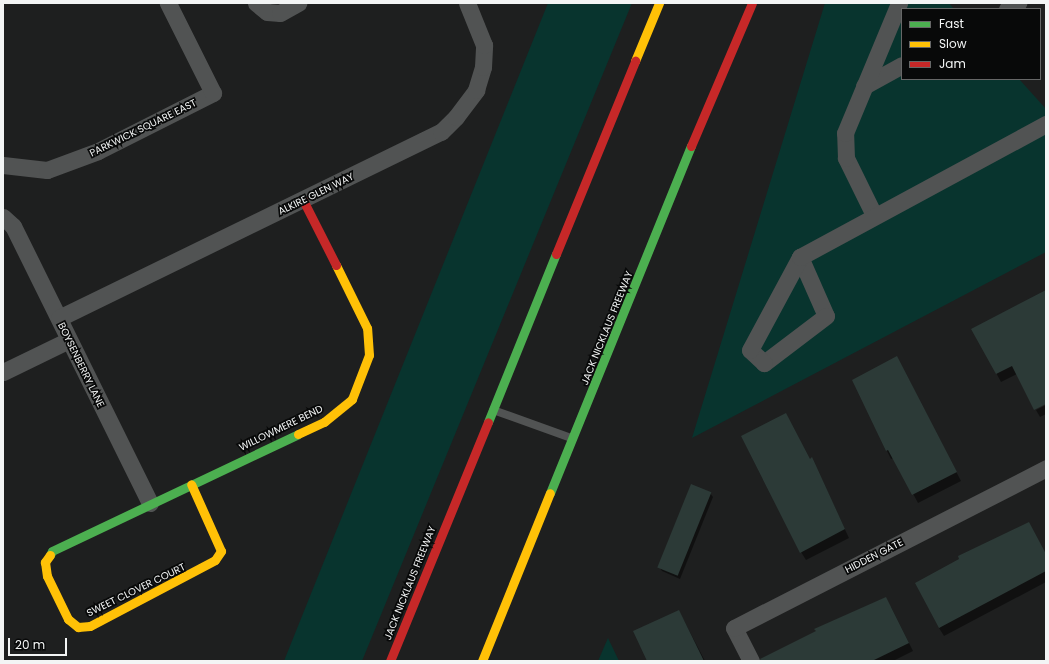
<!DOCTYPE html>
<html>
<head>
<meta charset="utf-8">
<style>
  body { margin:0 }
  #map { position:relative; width:1049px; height:664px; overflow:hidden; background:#1e1f1f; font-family:Poppins,sans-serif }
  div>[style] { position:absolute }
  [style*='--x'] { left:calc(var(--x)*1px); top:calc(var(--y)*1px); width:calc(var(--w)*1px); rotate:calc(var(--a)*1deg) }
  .green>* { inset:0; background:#08342e }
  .shadow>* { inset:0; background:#0007 }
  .building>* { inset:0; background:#2c3a37; transform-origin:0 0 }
  .lane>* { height:8px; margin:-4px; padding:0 4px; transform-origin:4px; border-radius:4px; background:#515353 }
  .street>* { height:17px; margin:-8.5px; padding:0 8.5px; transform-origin:8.5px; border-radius:8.5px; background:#515353 }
  .fast>* { height:9px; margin:-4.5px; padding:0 4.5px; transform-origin:4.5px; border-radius:4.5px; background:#4caf50 }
  .slow>* { height:9px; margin:-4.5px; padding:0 4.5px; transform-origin:4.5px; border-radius:4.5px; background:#ffc107 }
  .jam>* { height:9px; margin:-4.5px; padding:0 4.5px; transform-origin:4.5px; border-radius:4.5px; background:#c62828 }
  span { translate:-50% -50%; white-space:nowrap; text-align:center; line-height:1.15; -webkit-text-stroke:3.5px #080909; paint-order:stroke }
  .street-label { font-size:10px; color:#f3f5f5 }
  .frame { position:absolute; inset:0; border:4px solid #f3f5f5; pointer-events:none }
  .legend { position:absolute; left:901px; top:8px; width:140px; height:72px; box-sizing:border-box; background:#080909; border:1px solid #666767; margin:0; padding:5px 7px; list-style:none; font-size:12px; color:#f3f5f5 }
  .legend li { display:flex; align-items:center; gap:8px; height:20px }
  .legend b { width:20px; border:1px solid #666767 }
  .scale { position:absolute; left:8px; top:638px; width:59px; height:18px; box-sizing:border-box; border:2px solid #f3f5f5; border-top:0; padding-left:5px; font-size:12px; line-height:14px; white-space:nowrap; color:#f3f5f5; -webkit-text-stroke:3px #080909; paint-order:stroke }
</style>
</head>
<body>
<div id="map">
  <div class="green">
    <div style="clip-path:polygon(548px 3px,632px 3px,362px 661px,284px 661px)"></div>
    <div style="clip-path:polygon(825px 3px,949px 3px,954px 9px,902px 9px,902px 79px,1019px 79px,1046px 109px,1046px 252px,692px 438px)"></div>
    <div style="clip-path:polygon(608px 638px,619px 661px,598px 661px)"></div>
  </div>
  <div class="shadow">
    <div style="clip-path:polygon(1046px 291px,1046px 403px,1017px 374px,1001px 382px,973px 330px)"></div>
    <div style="clip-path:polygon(901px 365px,961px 481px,918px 503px,894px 458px,891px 459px,887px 451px,853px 380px)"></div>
    <div style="clip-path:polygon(1046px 405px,1046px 414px,1040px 417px,1036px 410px)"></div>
    <div style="clip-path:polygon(812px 459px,849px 538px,806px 560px,801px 552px,809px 460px)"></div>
    <div style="clip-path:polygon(710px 493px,713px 497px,680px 579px,662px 571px,660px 568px)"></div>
    <div style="clip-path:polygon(1046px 555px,1046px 582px,944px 636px,939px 628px)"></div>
    <div style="clip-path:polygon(891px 607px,913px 651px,893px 661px,774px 661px)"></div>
    <div style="clip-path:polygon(683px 619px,705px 661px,648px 661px)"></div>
  </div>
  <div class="building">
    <div style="clip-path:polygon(1046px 290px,1046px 404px,1034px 410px,1012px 366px,996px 374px,971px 329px)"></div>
    <div style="clip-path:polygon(897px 356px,957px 472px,912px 495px,888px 450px,886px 451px,852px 380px)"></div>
    <div style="clip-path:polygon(786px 413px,810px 459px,812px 457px,845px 529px,800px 553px,741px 436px)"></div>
    <div style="left:691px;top:484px;width:22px;height:90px;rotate:22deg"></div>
    <div style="clip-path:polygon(1029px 522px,1046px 554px,1046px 571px,939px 628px,915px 583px,959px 559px,958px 556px)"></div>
    <div style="clip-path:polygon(886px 597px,909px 643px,872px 661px,761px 661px,760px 659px,816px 631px,814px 629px)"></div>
    <div style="clip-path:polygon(679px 610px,704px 661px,647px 661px,633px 631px)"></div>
  </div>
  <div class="lane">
    <div style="--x:493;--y:410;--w:83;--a:19.7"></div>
  </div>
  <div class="street">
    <div style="--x:256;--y:3;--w:14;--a:39"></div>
    <div style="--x:267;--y:12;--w:13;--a:4"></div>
    <div style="--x:280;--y:13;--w:21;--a:-29"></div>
    <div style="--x:1007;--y:9;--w:13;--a:-29"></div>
    <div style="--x:864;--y:86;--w:43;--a:-28.9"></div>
    <div style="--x:3;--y:165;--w:44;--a:6.5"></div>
    <div style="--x:47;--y:170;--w:54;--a:-20.4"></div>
    <div style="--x:98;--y:151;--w:129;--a:-26.8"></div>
    <div style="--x:213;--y:93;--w:101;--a:-116.6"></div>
    <div style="--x:874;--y:215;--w:64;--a:-116.2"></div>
    <div style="--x:846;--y:158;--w:25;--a:-92"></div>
    <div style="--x:845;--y:133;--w:141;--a:-67.4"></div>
    <div style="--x:3;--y:217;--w:13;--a:42"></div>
    <div style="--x:13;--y:226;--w:309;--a:63.7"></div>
    <div style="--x:800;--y:257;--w:64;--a:66.2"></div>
    <div style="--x:826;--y:316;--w:78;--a:142.8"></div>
    <div style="--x:764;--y:363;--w:19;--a:-137"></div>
    <div style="--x:750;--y:350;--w:106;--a:-61.7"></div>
    <div style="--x:800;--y:257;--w:280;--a:-28.4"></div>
    <div style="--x:59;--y:318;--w:425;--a:-26"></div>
    <div style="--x:441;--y:132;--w:21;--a:-45"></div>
    <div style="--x:456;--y:117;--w:34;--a:-53"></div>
    <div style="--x:476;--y:90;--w:24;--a:-73"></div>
    <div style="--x:483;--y:67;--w:22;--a:-87"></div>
    <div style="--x:484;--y:45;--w:45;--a:-112"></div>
    <div style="--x:3;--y:372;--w:73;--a:-25.9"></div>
    <div style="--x:751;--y:661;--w:37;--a:-117"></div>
    <div style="--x:734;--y:628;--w:351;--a:-27.1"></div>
  </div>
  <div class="fast">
    <div style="--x:488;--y:422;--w:181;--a:-68"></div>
    <div style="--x:550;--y:493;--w:375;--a:-67.9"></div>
    <div style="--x:50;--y:555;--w:4;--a:-63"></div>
    <div style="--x:52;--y:551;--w:272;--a:-25.4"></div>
  </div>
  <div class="slow">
    <div style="--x:635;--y:61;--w:63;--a:-67.5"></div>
    <div style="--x:298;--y:434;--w:29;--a:-25"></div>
    <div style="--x:324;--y:422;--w:36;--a:-39"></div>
    <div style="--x:352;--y:399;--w:47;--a:-68.9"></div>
    <div style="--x:369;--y:355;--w:27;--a:-94"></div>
    <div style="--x:367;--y:328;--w:70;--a:-116.2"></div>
    <div style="--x:50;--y:555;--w:9;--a:126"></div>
    <div style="--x:45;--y:562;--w:14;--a:82"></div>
    <div style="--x:47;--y:576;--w:48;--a:64"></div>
    <div style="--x:68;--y:619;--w:13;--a:39"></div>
    <div style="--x:78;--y:627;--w:12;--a:-5"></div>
    <div style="--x:90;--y:626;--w:141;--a:-27.8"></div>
    <div style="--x:215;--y:560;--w:11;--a:-56"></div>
    <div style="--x:221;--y:551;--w:73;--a:-114.1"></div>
    <div style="--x:482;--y:661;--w:181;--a:-68"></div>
  </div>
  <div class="jam">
    <div style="--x:691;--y:146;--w:155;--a:-66.9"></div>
    <div style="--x:303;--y:200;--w:73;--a:63.1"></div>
    <div style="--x:556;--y:254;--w:209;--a:-67.7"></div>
    <div style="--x:390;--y:661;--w:258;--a:-67.7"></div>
  </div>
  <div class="street-label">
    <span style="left:143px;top:128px;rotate:-26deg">PARKWICK SQUARE EAST</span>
    <span style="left:316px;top:194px;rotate:-26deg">ALKIRE GLEN WAY</span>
    <span style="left:607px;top:328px;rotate:-68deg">JACK NICKLAUS FREEWAY</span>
    <span style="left:81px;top:365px;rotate:64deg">BOYSENBERRY LANE</span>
    <span style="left:281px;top:428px;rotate:-26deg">WILLOWMERE BEND</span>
    <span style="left:874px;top:556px;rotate:-27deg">HIDDEN GATE</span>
    <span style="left:410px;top:583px;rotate:-68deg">JACK NICKLAUS FREEWAY</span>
    <span style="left:136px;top:590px;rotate:-26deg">SWEET CLOVER COURT</span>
  </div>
  <div class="frame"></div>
  <ul class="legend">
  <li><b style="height:5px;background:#4caf50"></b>Fast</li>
  <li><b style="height:5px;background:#ffc107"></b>Slow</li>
  <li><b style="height:5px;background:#c62828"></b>Jam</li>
  </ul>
  <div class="scale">20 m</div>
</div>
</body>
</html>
